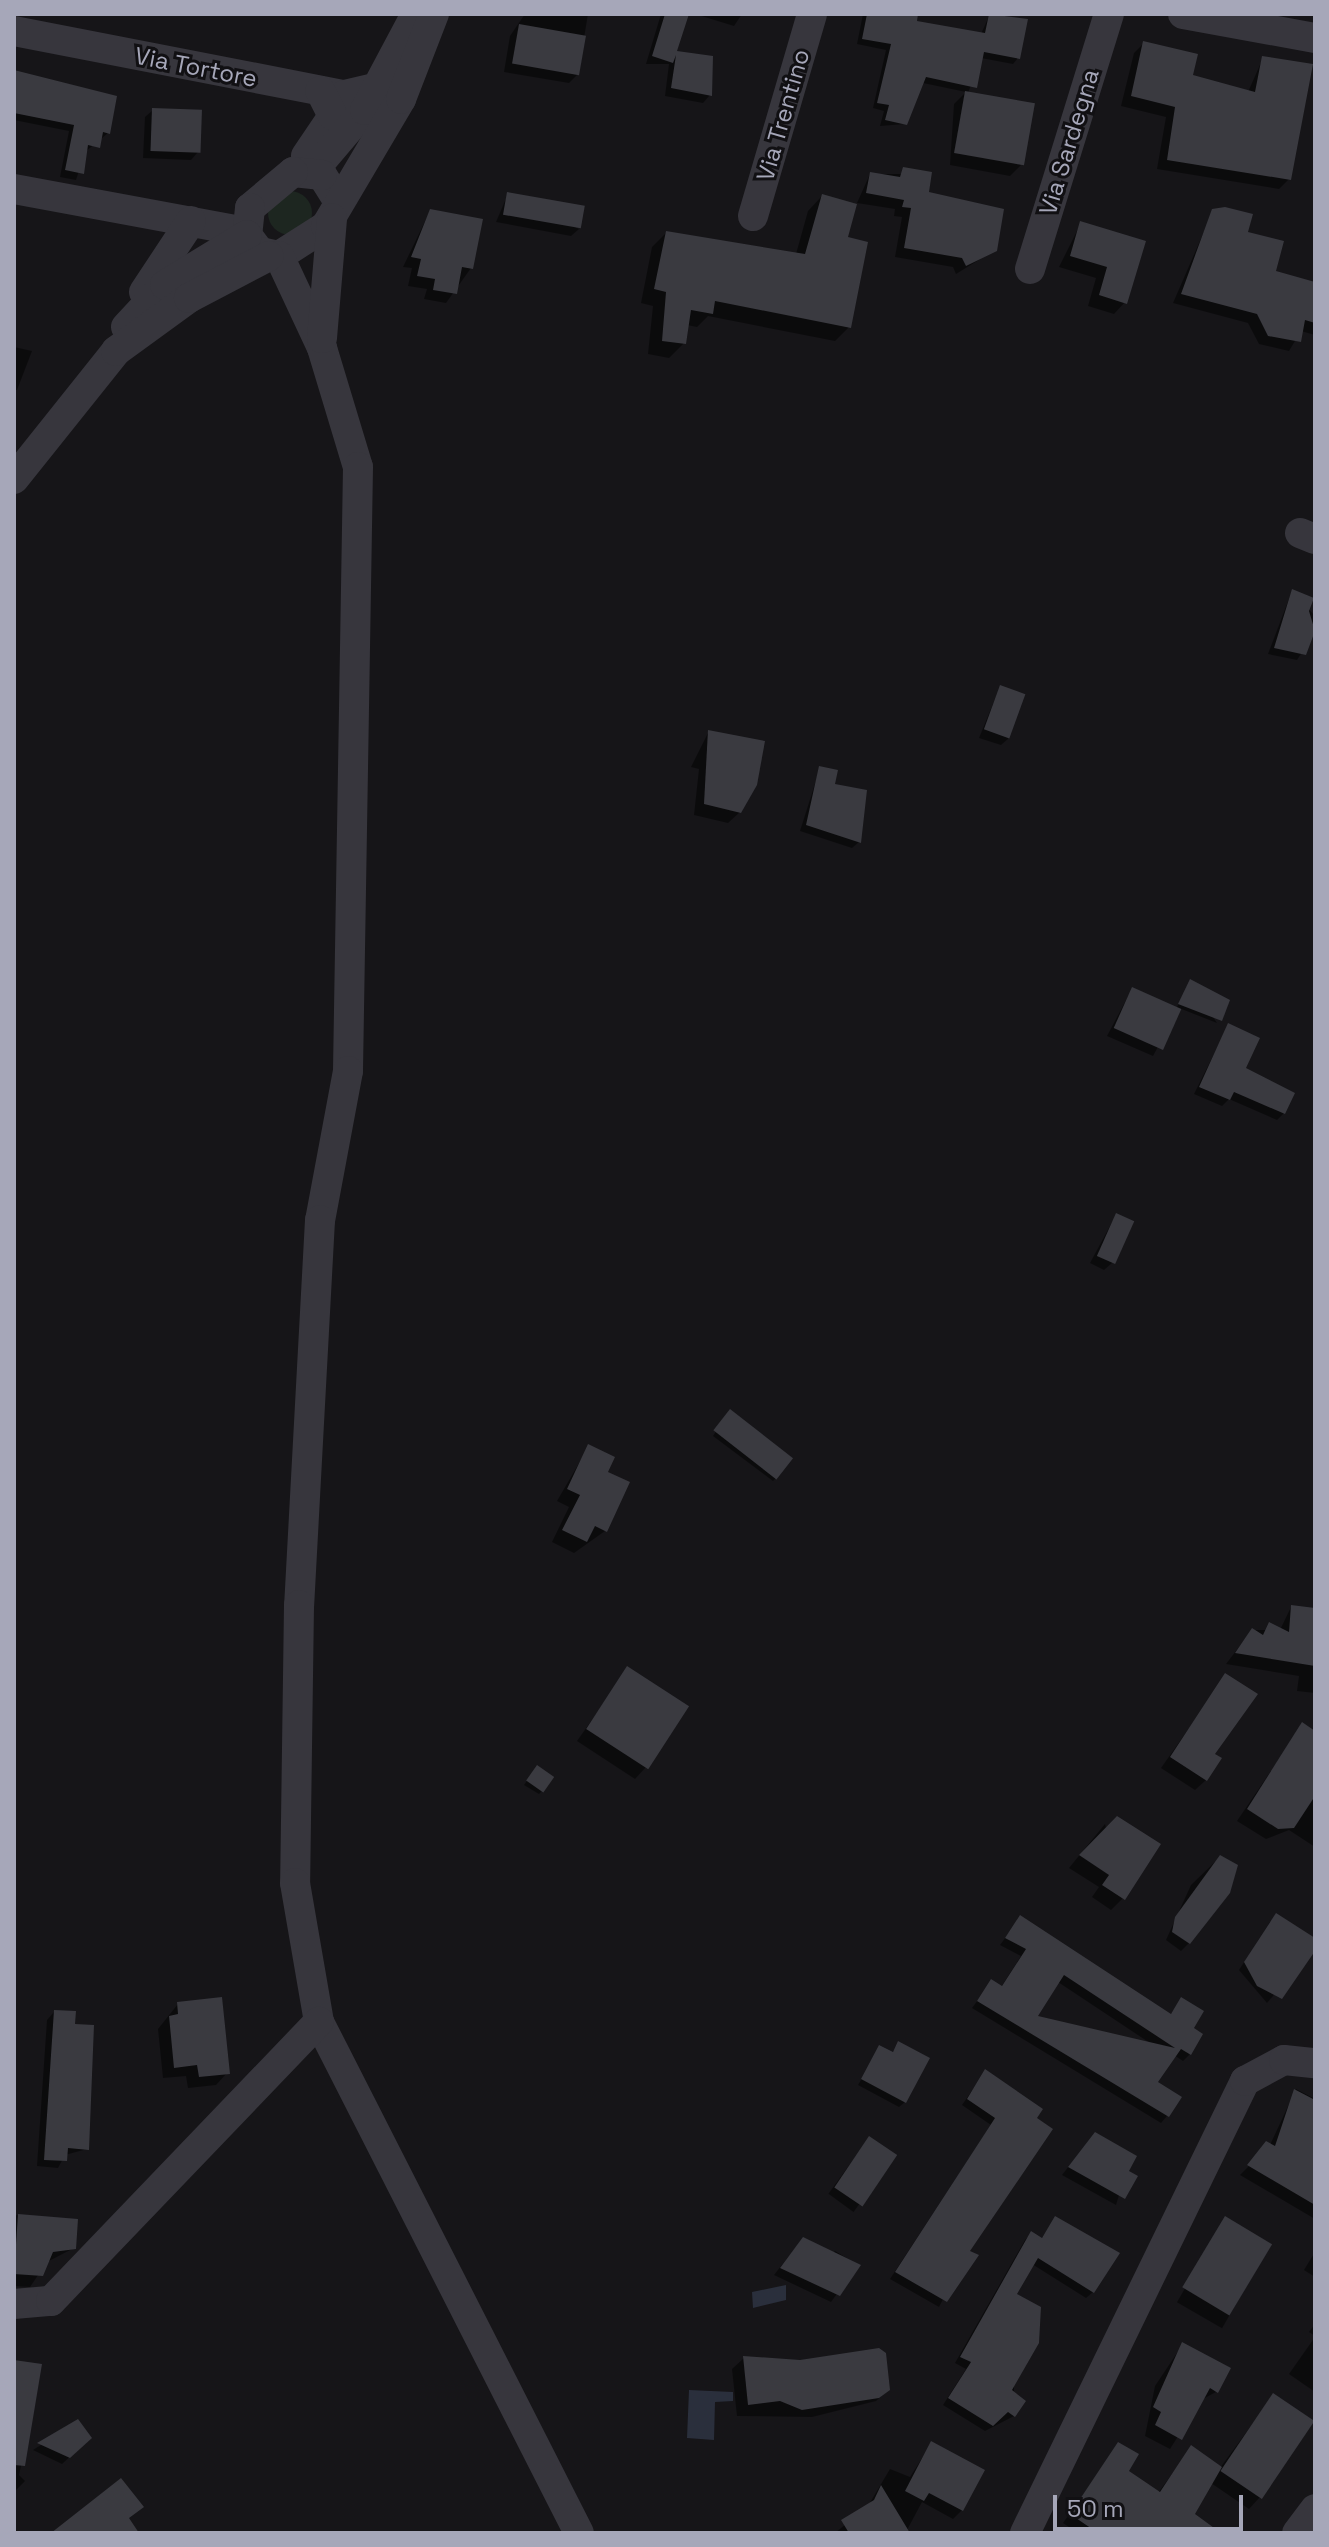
<!DOCTYPE html>
<html>
<head>
<meta charset="utf-8">
<style>
  body { margin:0 }
  #map { position:relative; width:1329px; height:2547px; overflow:hidden; background:#161518; font-family:"Space Grotesk",sans-serif }
  div>[style] { position:absolute }
  [style*='--x'] { left:calc(var(--x)*1px); top:calc(var(--y)*1px); width:calc(var(--w)*1px); rotate:calc(var(--a)*1deg) }
  .green>* { inset:0; background:#1d2620 }
  .round { border-radius:50% }
  .water>* { inset:0; background:#2a2f3c }
  .shadow>* { inset:0; background:#0007; transform-origin:0 0 }
  .building>* { inset:0; background:#3a3a40; transform-origin:0 0 }
  .minor>* { height:30px; margin:-15px; padding:0 15px; transform-origin:15px; border-radius:15px; background:#37363d }
  span { translate:-50% -50%; white-space:nowrap; text-align:center; line-height:1.15; -webkit-text-stroke:6px #111013; paint-order:stroke }
  .street-label { font-size:24px; color:#a6a7b9 }
  .frame { position:absolute; inset:0; border:16px solid #a6a7b9; pointer-events:none }
  .scale { position:absolute; left:1053px; top:2495px; width:190px; height:36px; box-sizing:border-box; border:4px solid #a6a7b9; border-top:0; padding-left:10px; font-size:24px; line-height:28px; white-space:nowrap; color:#a6a7b9; -webkit-text-stroke:6px #111013; paint-order:stroke }
</style>
</head>
<body>
<div id="map">
  <div class="green">
    <div class="round" style="left:268px;top:191px;width:44px;height:44px"></div>
  </div>
  <div class="water">
    <div style="clip-path:polygon(786px 2285px,786px 2300px,753px 2308px,752px 2292px)"></div>
    <div style="clip-path:polygon(689px 2390px,733px 2392px,733px 2401px,715px 2402px,714px 2440px,687px 2438px)"></div>
  </div>
  <div class="shadow">
    <div style="clip-path:polygon(525px 14px,588px 14px,578px 74px,569px 83px,504px 72px,510px 36px)"></div>
    <div style="clip-path:polygon(661px 14px,687px 14px,675px 52px,710px 95px,703px 103px,665px 96px,669px 64px,646px 64px)"></div>
    <div style="clip-path:polygon(695px 14px,742px 14px,734px 26px)"></div>
    <div style="clip-path:polygon(863px 14px,916px 14px,915px 23px,981px 34px,990px 14px,1026px 20px,1018px 58px,1013px 64px,981px 58px,968px 93px,1021px 165px,1010px 176px,950px 165px,954px 104px,966px 92px,923px 83px,905px 124px,880px 126px,884px 111px,873px 108px,886px 50px,857px 44px)"></div>
    <div style="clip-path:polygon(1144px 43px,1191px 77px,1248px 92px,1263px 58px,1289px 179px,1279px 189px,1157px 169px,1166px 117px,1121px 106px,1134px 53px)"></div>
    <div style="clip-path:polygon(14px 73px,108px 133px,85px 152px,76px 180px,60px 177px,69px 131px,14px 120px)"></div>
    <div style="clip-path:polygon(153px 110px,198px 152px,191px 160px,143px 158px,145px 117px)"></div>
    <div style="clip-path:polygon(870px 174px,930px 174px,927px 193px,995px 250px,956px 274px,953px 267px,895px 257px,902px 217px,894px 216px,895px 209px,857px 203px)"></div>
    <div style="clip-path:polygon(508px 194px,579px 229px,571px 236px,496px 222px)"></div>
    <div style="clip-path:polygon(822px 196px,845px 239px,849px 327px,835px 341px,708px 316px,697px 327px,687px 325px,684px 343px,669px 358px,648px 354px,653px 306px,641px 303px,652px 247px,666px 233px,796px 254px,808px 211px)"></div>
    <div style="clip-path:polygon(430px 211px,471px 268px,446px 303px,424px 299px,427px 289px,408px 286px,412px 268px,403px 267px)"></div>
    <div style="clip-path:polygon(1213px 211px,1273px 273px,1315px 285px,1315px 335px,1301px 331px,1289px 351px,1259px 344px,1248px 323px,1173px 303px)"></div>
    <div style="clip-path:polygon(1081px 223px,1143px 242px,1125px 302px,1114px 314px,1088px 306px,1096px 278px,1059px 267px)"></div>
    <div style="clip-path:polygon(14px 347px,32px 351px,17px 390px,14px 390px)"></div>
    <div style="clip-path:polygon(1292px 591px,1315px 616px,1315px 632px,1297px 660px,1268px 654px)"></div>
    <div style="clip-path:polygon(1000px 687px,1009px 738px,1001px 745px,979px 738px)"></div>
    <div style="clip-path:polygon(708px 733px,740px 812px,728px 823px,694px 815px,699px 769px,691px 767px)"></div>
    <div style="clip-path:polygon(820px 768px,859px 842px,852px 848px,800px 831px)"></div>
    <div style="clip-path:polygon(1190px 982px,1217px 1023px,1179px 1008px,1153px 1056px,1107px 1036px,1132px 989px,1176px 1009px)"></div>
    <div style="clip-path:polygon(1228px 1026px,1243px 1069px,1284px 1113px,1277px 1120px,1229px 1099px,1222px 1106px,1194px 1094px)"></div>
    <div style="clip-path:polygon(1116px 1215px,1112px 1263px,1104px 1270px,1090px 1263px)"></div>
    <div style="clip-path:polygon(727px 1415px,776px 1478px,773px 1481px,713px 1436px)"></div>
    <div style="clip-path:polygon(589px 1446px,606px 1473px,605px 1531px,574px 1553px,552px 1542px,569px 1507px,557px 1501px)"></div>
    <div style="clip-path:polygon(1291px 1607px,1315px 1610px,1315px 1693px,1297px 1691px,1299px 1676px,1226px 1664px,1252px 1630px,1280px 1630px)"></div>
    <div style="clip-path:polygon(628px 1669px,646px 1767px,635px 1779px,577px 1741px)"></div>
    <div style="clip-path:polygon(1226px 1676px,1206px 1780px,1195px 1790px,1161px 1768px)"></div>
    <div style="clip-path:polygon(1302px 1725px,1315px 1733px,1315px 1847px,1289px 1830px,1266px 1839px,1237px 1821px)"></div>
    <div style="clip-path:polygon(534px 1771px,542px 1791px,539px 1794px,524px 1785px)"></div>
    <div style="clip-path:polygon(1105px 1824px,1123px 1898px,1111px 1910px,1092px 1897px,1099px 1887px,1069px 1868px)"></div>
    <div style="clip-path:polygon(1220px 1857px,1189px 1943px,1181px 1951px,1166px 1940px,1191px 1885px)"></div>
    <div style="clip-path:polygon(evenodd,1020px 1918px,1170px 2015px,1182px 2000px,1190px 2054px,1183px 2061px,1174px 2055px,1155px 2082px,1167px 2116px,1161px 2123px,972px 2008px,992px 1981px,1001px 1987px,1021px 1956px,1000px 1945px,1020px 1918px,1058px 1982px,1153px 2045px,1035px 2018px,1058px 1982px)"></div>
    <div style="clip-path:polygon(1270px 1922px,1314px 1947px,1267px 2003px,1239px 1970px)"></div>
    <div style="clip-path:polygon(178px 2004px,227px 2073px,216px 2085px,188px 2088px,186px 2076px,163px 2078px,158px 2029px)"></div>
    <div style="clip-path:polygon(54px 2012px,87px 2149px,65px 2155px,58px 2168px,37px 2166px,47px 2020px)"></div>
    <div style="clip-path:polygon(899px 2044px,905px 2102px,899px 2107px,858px 2085px,880px 2048px,891px 2054px)"></div>
    <div style="clip-path:polygon(985px 2072px,1040px 2110px,939px 2307px,890px 2279px,991px 2125px,962px 2105px)"></div>
    <div style="clip-path:polygon(1296px 2089px,1315px 2099px,1315px 2219px,1240px 2175px,1270px 2145px)"></div>
    <div style="left:869px;top:2138px;width:31px;height:69px;rotate:36deg"></div>
    <div style="clip-path:polygon(1088px 2142px,1126px 2172px,1116px 2205px,1062px 2175px)"></div>
    <div style="clip-path:polygon(14px 2215px,76px 2221px,74px 2248px,47px 2262px,30px 2287px,14px 2286px)"></div>
    <div style="clip-path:polygon(1055px 2219px,1093px 2292px,1086px 2298px,1032px 2264px,1014px 2295px,1014px 2416px,985px 2431px,943px 2405px,966px 2369px,955px 2363px,1025px 2240px,1031px 2234px,1041px 2239px)"></div>
    <div style="left:1225px;top:2219px;width:52px;height:96px;rotate:30deg"></div>
    <div style="clip-path:polygon(796px 2247px,830px 2256px,835px 2251px,858px 2265px,831px 2302px,774px 2275px)"></div>
    <div style="clip-path:polygon(1315px 2252px,1315px 2277px,1304px 2270px)"></div>
    <div style="clip-path:polygon(1315px 2324px,1315px 2336px,1309px 2332px)"></div>
    <div style="clip-path:polygon(1315px 2337px,1315px 2392px,1289px 2374px)"></div>
    <div style="clip-path:polygon(1183px 2344px,1216px 2392px,1201px 2400px,1170px 2449px,1145px 2436px,1155px 2386px)"></div>
    <div style="clip-path:polygon(744px 2358px,888px 2390px,876px 2401px,812px 2417px,737px 2416px,732px 2369px)"></div>
    <div style="clip-path:polygon(1273px 2396px,1260px 2497px,1249px 2509px,1211px 2483px,1193px 2515px,1208px 2533px,1078px 2533px,1063px 2523px,1119px 2444px,1126px 2472px,1158px 2493px,1191px 2448px,1220px 2468px)"></div>
    <div style="clip-path:polygon(77px 2422px,90px 2438px,62px 2464px,33px 2450px)"></div>
    <div style="clip-path:polygon(27px 2438px,19px 2475px,25px 2481px,14px 2492px,14px 2450px)"></div>
    <div style="clip-path:polygon(931px 2444px,962px 2510px,953px 2519px,922px 2502px,907px 2530px,915px 2533px,835px 2533px,868px 2506px,890px 2469px,910px 2477px)"></div>
  </div>
  <div class="building">
    <div style="clip-path:polygon(665px 14px,689px 14px,677px 51px,713px 56px,712px 96px,671px 88px,676px 55px,673px 63px,652px 56px)"></div>
    <div style="clip-path:polygon(867px 14px,918px 14px,917px 21px,985px 33px,989px 14px,1028px 19px,1020px 59px,984px 52px,977px 88px,926px 77px,907px 125px,885px 120px,889px 105px,877px 103px,891px 44px,862px 39px)"></div>
    <div style="left:519px;top:24px;width:68px;height:40px;rotate:10deg"></div>
    <div style="clip-path:polygon(1143px 41px,1198px 54px,1193px 75px,1255px 92px,1262px 56px,1313px 64px,1291px 180px,1167px 160px,1175px 107px,1131px 96px)"></div>
    <div style="clip-path:polygon(14px 70px,117px 96px,110px 134px,103px 132px,100px 148px,88px 145px,84px 174px,65px 170px,74px 125px,14px 113px)"></div>
    <div style="left:965px;top:91px;width:71px;height:63px;rotate:10deg"></div>
    <div style="left:152px;top:108px;width:50px;height:43px;rotate:2deg"></div>
    <div style="clip-path:polygon(903px 167px,932px 172px,929px 192px,1004px 209px,997px 251px,966px 266px,962px 258px,904px 248px,911px 208px,902px 207px,904px 200px,866px 193px,870px 172px,900px 177px)"></div>
    <div style="left:507px;top:192px;width:79px;height:23px;rotate:10deg"></div>
    <div style="clip-path:polygon(822px 194px,857px 204px,848px 237px,868px 242px,851px 328px,715px 301px,713px 314px,691px 310px,686px 344px,662px 341px,666px 292px,654px 289px,666px 231px,805px 254px)"></div>
    <div style="clip-path:polygon(1225px 207px,1253px 214px,1248px 232px,1284px 241px,1276px 271px,1315px 282px,1315px 323px,1305px 320px,1301px 342px,1268px 336px,1257px 314px,1181px 294px,1212px 209px)"></div>
    <div style="clip-path:polygon(430px 209px,483px 219px,473px 269px,462px 267px,457px 294px,433px 290px,435px 279px,417px 276px,421px 259px,411px 257px)"></div>
    <div style="clip-path:polygon(1080px 221px,1146px 241px,1127px 304px,1099px 295px,1107px 267px,1070px 256px)"></div>
    <div style="clip-path:polygon(1292px 589px,1314px 598px,1309px 611px,1315px 631px,1306px 655px,1274px 648px)"></div>
    <div style="left:1000px;top:685px;width:27px;height:47px;rotate:20deg"></div>
    <div style="clip-path:polygon(708px 730px,765px 741px,757px 785px,741px 813px,704px 804px)"></div>
    <div style="clip-path:polygon(819px 766px,838px 770px,835px 784px,867px 790px,861px 843px,806px 825px)"></div>
    <div style="clip-path:polygon(1190px 979px,1230px 1000px,1222px 1021px,1178px 1004px)"></div>
    <div style="left:1132px;top:987px;width:54px;height:45px;rotate:24deg"></div>
    <div style="clip-path:polygon(1228px 1023px,1260px 1038px,1246px 1068px,1295px 1093px,1285px 1114px,1234px 1092px,1230px 1100px,1199px 1087px)"></div>
    <div style="left:1116px;top:1213px;width:20px;height:47px;rotate:24deg"></div>
    <div style="left:730px;top:1409px;width:80px;height:27px;rotate:38deg"></div>
    <div style="clip-path:polygon(588px 1444px,615px 1457px,608px 1472px,630px 1482px,607px 1532px,595px 1526px,587px 1542px,562px 1530px,580px 1495px,567px 1489px)"></div>
    <div style="clip-path:polygon(1291px 1605px,1315px 1608px,1315px 1666px,1235px 1653px,1252px 1628px,1263px 1635px,1269px 1622px,1289px 1632px)"></div>
    <div style="left:627px;top:1666px;width:74px;height:75px;rotate:33deg"></div>
    <div style="clip-path:polygon(1225px 1673px,1258px 1694px,1215px 1754px,1222px 1758px,1207px 1781px,1170px 1757px)"></div>
    <div style="clip-path:polygon(1302px 1722px,1315px 1731px,1315px 1796px,1294px 1828px,1278px 1829px,1247px 1809px)"></div>
    <div style="left:537px;top:1765px;width:21px;height:19px;rotate:35deg"></div>
    <div style="clip-path:polygon(1117px 1816px,1161px 1844px,1125px 1900px,1102px 1885px,1109px 1875px,1079px 1855px)"></div>
    <div style="clip-path:polygon(1220px 1855px,1238px 1865px,1230px 1893px,1190px 1944px,1172px 1932px,1175px 1917px)"></div>
    <div style="clip-path:polygon(1276px 1913px,1315px 1938px,1315px 1951px,1282px 1999px,1257px 1986px,1244px 1962px)"></div>
    <div style="clip-path:polygon(evenodd,1020px 1915px,1171px 2014px,1181px 1997px,1204px 2011px,1194px 2028px,1203px 2034px,1191px 2055px,1181px 2049px,1158px 2082px,1182px 2097px,1169px 2117px,977px 2001px,991px 1979px,1002px 1986px,1026px 1949px,1005px 1938px,1020px 1915px,1064px 1975px,1175px 2048px,1038px 2016px,1064px 1975px)"></div>
    <div style="clip-path:polygon(222px 1997px,230px 2074px,199px 2077px,197px 2065px,174px 2068px,169px 2016px,178px 2014px,177px 2002px)"></div>
    <div style="clip-path:polygon(54px 2010px,76px 2011px,75px 2024px,94px 2025px,89px 2150px,68px 2148px,67px 2161px,44px 2160px)"></div>
    <div style="clip-path:polygon(898px 2041px,930px 2058px,906px 2103px,861px 2079px,879px 2045px,893px 2052px)"></div>
    <div style="clip-path:polygon(985px 2069px,1043px 2109px,1037px 2118px,1053px 2129px,970px 2251px,979px 2255px,947px 2302px,895px 2272px,995px 2118px,967px 2099px)"></div>
    <div style="clip-path:polygon(1294px 2089px,1315px 2100px,1315px 2205px,1247px 2165px,1266px 2141px,1275px 2146px)"></div>
    <div style="clip-path:polygon(1095px 2132px,1137px 2156px,1129px 2171px,1138px 2176px,1125px 2199px,1068px 2167px)"></div>
    <div style="left:869px;top:2136px;width:34px;height:62px;rotate:34deg"></div>
    <div style="clip-path:polygon(18px 2214px,78px 2219px,76px 2249px,53px 2252px,43px 2276px,14px 2274px)"></div>
    <div style="clip-path:polygon(1055px 2216px,1120px 2253px,1094px 2293px,1038px 2258px,1017px 2294px,1041px 2307px,1039px 2343px,1012px 2390px,1026px 2401px,1015px 2417px,1008px 2412px,993px 2426px,948px 2398px,971px 2362px,960px 2357px,1031px 2231px,1042px 2238px)"></div>
    <div style="left:1225px;top:2216px;width:55px;height:83px;rotate:31deg"></div>
    <div style="clip-path:polygon(803px 2237px,861px 2265px,840px 2296px,780px 2268px)"></div>
    <div style="clip-path:polygon(1182px 2342px,1231px 2368px,1218px 2393px,1210px 2388px,1182px 2440px,1155px 2425px,1161px 2412px,1153px 2407px)"></div>
    <div style="clip-path:polygon(879px 2348px,886px 2353px,890px 2390px,879px 2398px,802px 2410px,780px 2401px,748px 2405px,743px 2356px,800px 2360px)"></div>
    <div style="clip-path:polygon(14px 2360px,42px 2364px,25px 2466px,14px 2465px)"></div>
    <div style="left:1273px;top:2393px;width:50px;height:94px;rotate:34deg"></div>
    <div style="clip-path:polygon(78px 2419px,92px 2438px,70px 2458px,37px 2443px)"></div>
    <div style="clip-path:polygon(931px 2441px,985px 2470px,963px 2511px,929px 2493px,924px 2501px,905px 2491px)"></div>
    <div style="clip-path:polygon(1118px 2442px,1139px 2454px,1129px 2471px,1160px 2492px,1191px 2445px,1222px 2467px,1195px 2514px,1221px 2533px,1098px 2533px,1070px 2514px)"></div>
    <div style="clip-path:polygon(121px 2478px,144px 2507px,129px 2518px,139px 2533px,51px 2533px)"></div>
    <div style="clip-path:polygon(881px 2485px,910px 2533px,849px 2533px,841px 2520px,874px 2500px)"></div>
  </div>
  <div class="minor">
    <div style="--x:1183;--y:14;--w:134;--a:10.3"></div>
    <div style="--x:14;--y:31;--w:336;--a:11"></div>
    <div style="--x:344;--y:95;--w:35;--a:-13"></div>
    <div style="--x:306;--y:156;--w:48;--a:-56"></div>
    <div style="--x:333;--y:116;--w:28;--a:-117"></div>
    <div style="--x:313;--y:171;--w:80;--a:-49.6"></div>
    <div style="--x:365;--y:110;--w:109;--a:-62"></div>
    <div style="--x:14;--y:189;--w:236;--a:10.5"></div>
    <div style="--x:337;--y:199;--w:28;--a:-122"></div>
    <div style="--x:322;--y:175;--w:29;--a:-174"></div>
    <div style="--x:293;--y:172;--w:56;--a:140.1"></div>
    <div style="--x:250;--y:208;--w:27;--a:96"></div>
    <div style="--x:247;--y:235;--w:21;--a:53"></div>
    <div style="--x:260;--y:252;--w:19;--a:12"></div>
    <div style="--x:279;--y:256;--w:56;--a:-32.6"></div>
    <div style="--x:326;--y:226;--w:147;--a:-59.4"></div>
    <div style="--x:401;--y:99;--w:91;--a:-68.8"></div>
    <div style="--x:753;--y:216;--w:210;--a:-73.7"></div>
    <div style="--x:279;--y:256;--w:102;--a:64.9"></div>
    <div style="--x:322;--y:348;--w:124;--a:73.2"></div>
    <div style="--x:358;--y:467;--w:604;--a:90.95"></div>
    <div style="--x:348;--y:1071;--w:152;--a:100.6"></div>
    <div style="--x:320;--y:1220;--w:386;--a:93.1"></div>
    <div style="--x:299;--y:1605;--w:278;--a:90.8"></div>
    <div style="--x:295;--y:1883;--w:141;--a:80.2"></div>
    <div style="--x:319;--y:2022;--w:573;--a:63.03"></div>
    <div style="--x:1030;--y:269;--w:267;--a:-72.8"></div>
    <div style="--x:144;--y:292;--w:85;--a:-56.5"></div>
    <div style="--x:126;--y:327;--w:57;--a:-47.1"></div>
    <div style="--x:165;--y:285;--w:96;--a:-31.4"></div>
    <div style="--x:322;--y:338;--w:120;--a:-85.2"></div>
    <div style="--x:14;--y:479;--w:164;--a:-51.4"></div>
    <div style="--x:116;--y:351;--w:90;--a:-36"></div>
    <div style="--x:189;--y:298;--w:90;--a:-27.7"></div>
    <div style="--x:1300;--y:533;--w:16;--a:22"></div>
    <div style="--x:14;--y:2304;--w:37;--a:-5"></div>
    <div style="--x:51;--y:2301;--w:387;--a:-46.2"></div>
    <div style="--x:1025;--y:2533;--w:503;--a:-64.05"></div>
    <div style="--x:1245;--y:2081;--w:44;--a:-28.3"></div>
    <div style="--x:1284;--y:2060;--w:31;--a:6"></div>
    <div style="--x:1297;--y:2533;--w:30;--a:-53"></div>
  </div>
  <div class="street-label">
    <span style="left:196px;top:67px;rotate:11deg">Via Tortore</span>
    <span style="left:783px;top:115px;rotate:-74deg">Via Trentino</span>
    <span style="left:1069px;top:142px;rotate:-73deg">Via Sardegna</span>
  </div>
  <div class="frame"></div>
  <div class="scale">50 m</div>
</div>
</body>
</html>
